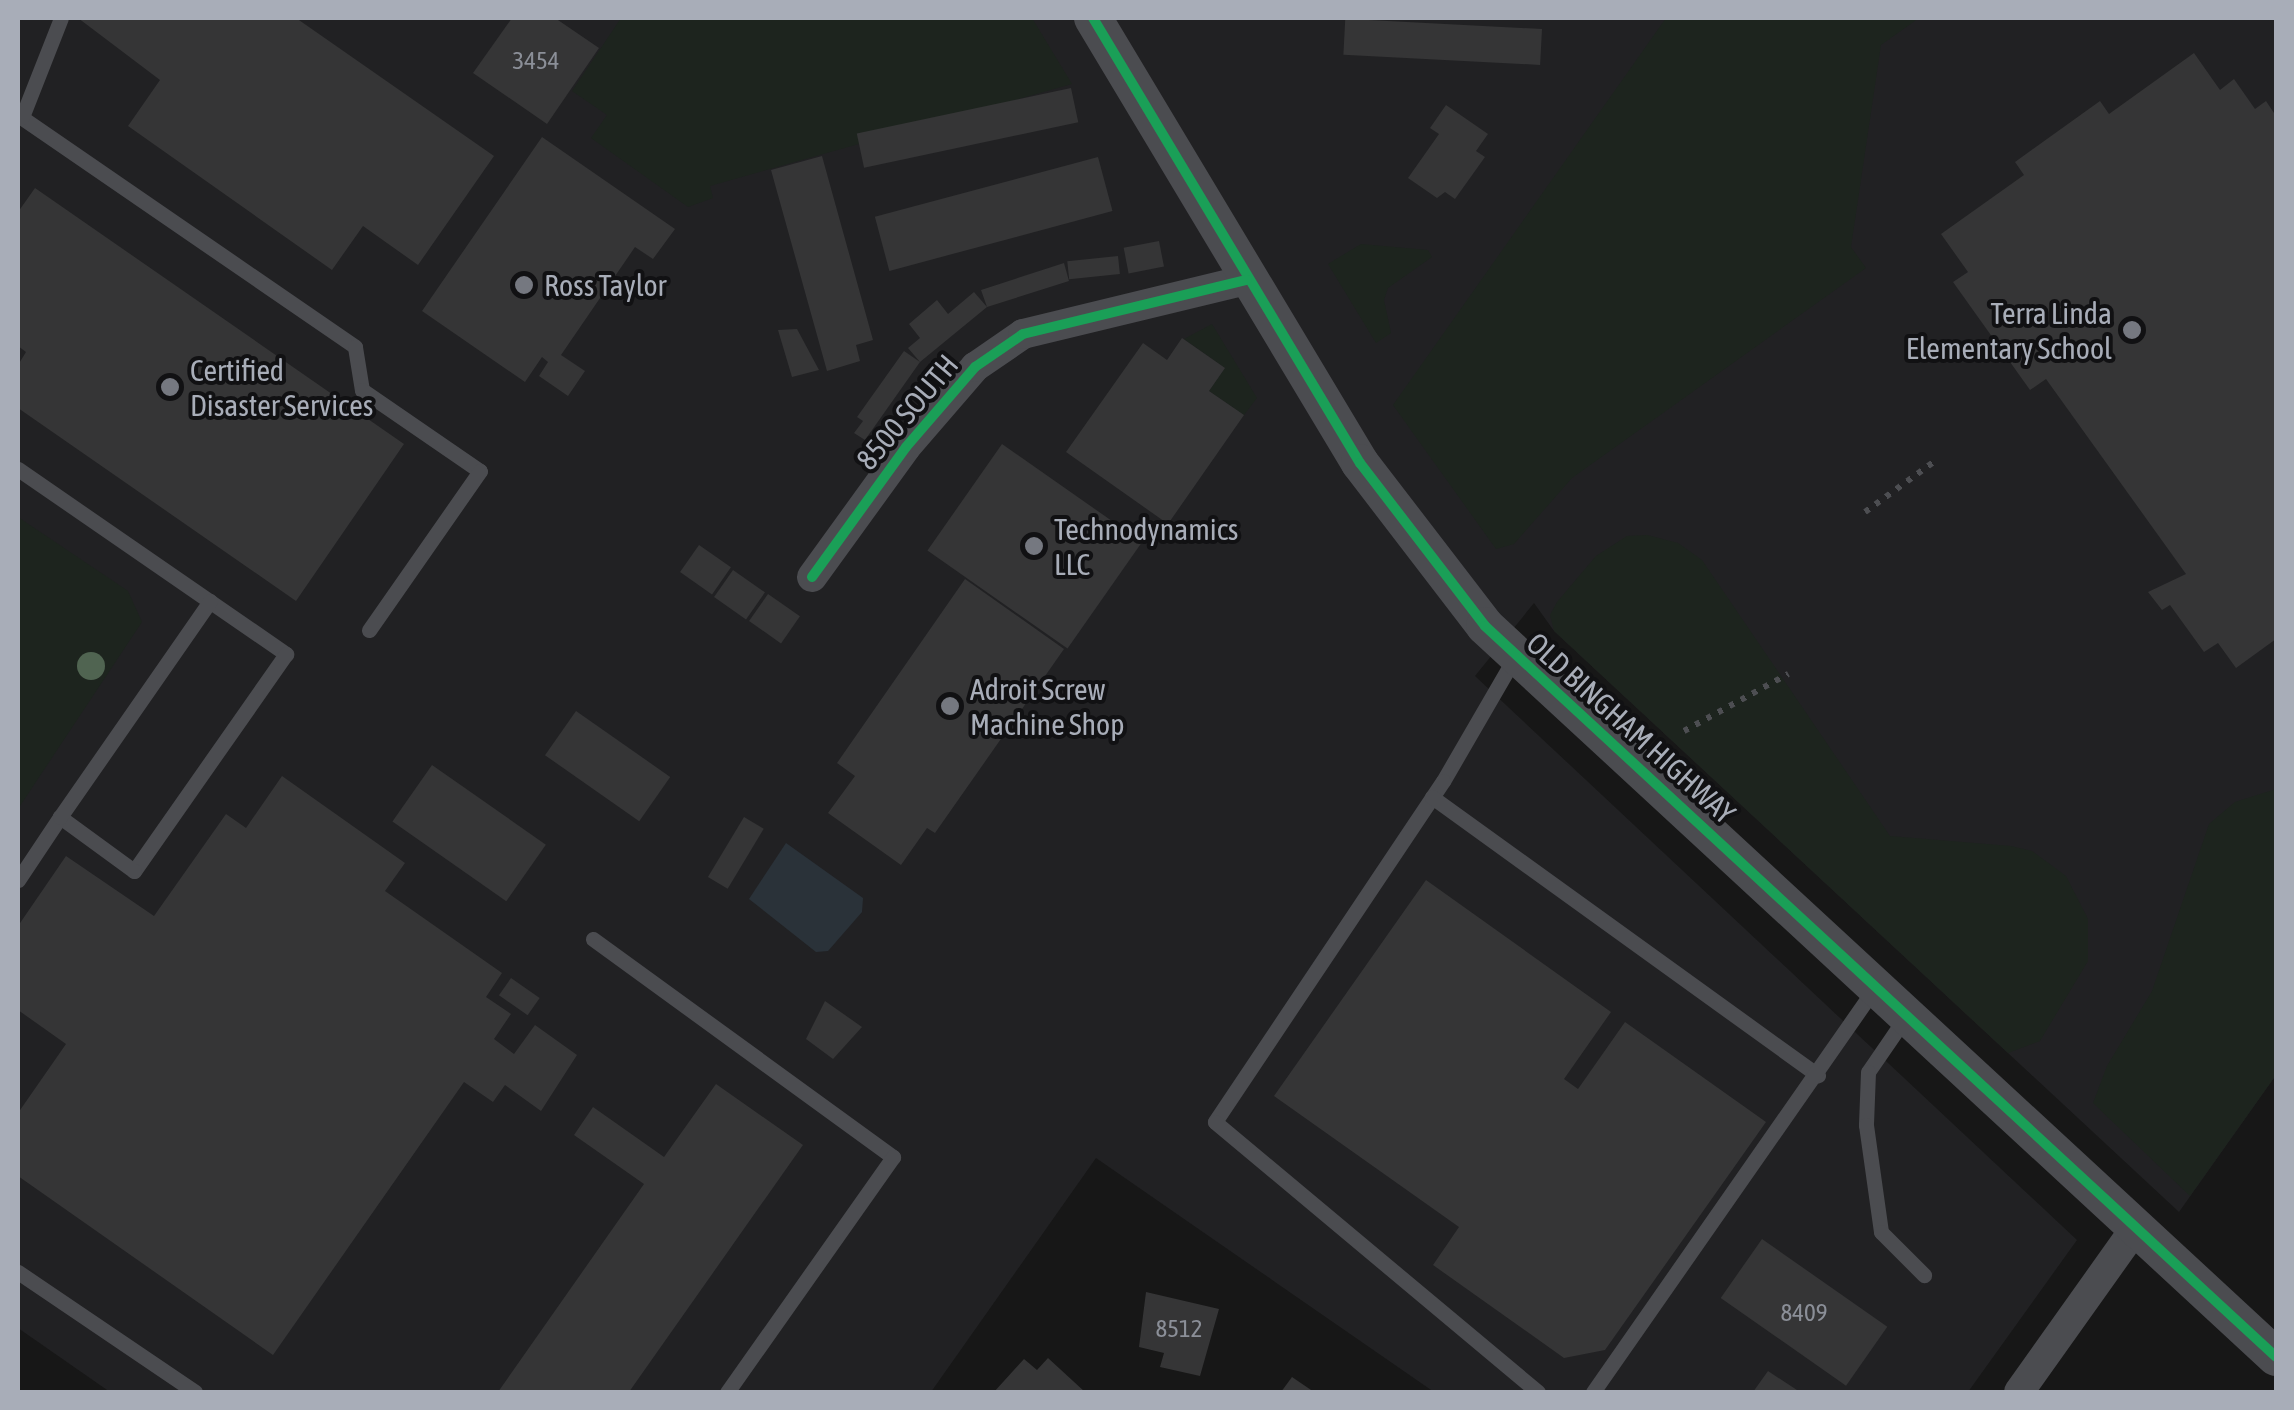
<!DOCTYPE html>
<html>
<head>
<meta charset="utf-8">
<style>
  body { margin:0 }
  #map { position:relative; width:2294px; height:1410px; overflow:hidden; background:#171717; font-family:"Asap Condensed",sans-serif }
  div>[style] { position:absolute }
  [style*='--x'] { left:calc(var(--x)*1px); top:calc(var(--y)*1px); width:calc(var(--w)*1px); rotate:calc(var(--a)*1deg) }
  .built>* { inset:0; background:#212123 }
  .green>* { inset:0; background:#1d241e }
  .water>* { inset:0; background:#2a3239 }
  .building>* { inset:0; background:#353536; transform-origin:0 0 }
  .path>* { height:6px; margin-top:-3px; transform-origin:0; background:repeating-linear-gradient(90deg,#4d4e52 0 5px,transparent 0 13px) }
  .service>* { height:15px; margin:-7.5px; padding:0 7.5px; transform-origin:7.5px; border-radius:7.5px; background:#4b4c50 }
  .minor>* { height:30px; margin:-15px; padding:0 15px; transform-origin:15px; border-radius:15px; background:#4b4c50 }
  .tertiary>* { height:38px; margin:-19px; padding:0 19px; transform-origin:19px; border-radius:19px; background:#4b4c50 }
  .cycleway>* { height:10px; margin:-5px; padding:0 5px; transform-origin:5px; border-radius:5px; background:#1a9f57 }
  .trees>* { width:28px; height:28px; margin:-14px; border-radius:50%; background:#506451 }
  .dots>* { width:28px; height:28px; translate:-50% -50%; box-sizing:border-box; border:5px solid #111113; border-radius:50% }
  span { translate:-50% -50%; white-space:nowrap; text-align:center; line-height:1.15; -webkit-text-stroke:8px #111113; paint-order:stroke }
  .number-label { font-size:25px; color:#8b8f98 }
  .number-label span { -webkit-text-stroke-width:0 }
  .poi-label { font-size:30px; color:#a8adb8 }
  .left { translate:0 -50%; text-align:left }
  .right { translate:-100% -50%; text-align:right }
  .street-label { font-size:30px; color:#a8adb8 }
  .frame { position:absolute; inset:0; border:20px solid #a8adb8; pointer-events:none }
</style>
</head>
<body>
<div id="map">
  <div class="built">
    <div style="clip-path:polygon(18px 18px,2276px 18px,2276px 1075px,2179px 1212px,1554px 631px,1534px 603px,1475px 676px,2077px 1240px,1968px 1392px,1434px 1392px,1096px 1158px,931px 1392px,110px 1392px,18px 1328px)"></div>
  </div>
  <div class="green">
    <div style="clip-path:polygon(621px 18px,1032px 18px,1072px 84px,710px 186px,713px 198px,688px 207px,591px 138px,607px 115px,572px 91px)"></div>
    <div style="clip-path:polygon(1666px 18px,1919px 18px,1881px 45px,1851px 247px,1866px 268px,1572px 478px,1514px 544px,1496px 549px,1393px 405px)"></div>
    <div style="clip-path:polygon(1361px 244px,1428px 250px,1432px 257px,1388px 288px,1384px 300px,1391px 333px,1376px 343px,1328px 264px)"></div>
    <div style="clip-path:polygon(1212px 324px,1257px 398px,1244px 415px,1209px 391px,1225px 368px,1184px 339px)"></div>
    <div style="clip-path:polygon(18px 517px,128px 591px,142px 622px,18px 809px)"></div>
    <div style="clip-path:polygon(1647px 535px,1678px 543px,1702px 560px,1890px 836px,2011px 846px,2032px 851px,2066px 876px,2088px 919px,2088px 961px,2040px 1041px,2008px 1053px,1554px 631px,1550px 615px,1557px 602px,1596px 556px,1627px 536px)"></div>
    <div style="clip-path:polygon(2276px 789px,2276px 1075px,2190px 1196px,2093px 1103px,2107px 1066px,2152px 991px,2209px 824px,2235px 802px)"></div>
  </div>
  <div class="water">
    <div style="clip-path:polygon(786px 843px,863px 898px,862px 912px,828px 951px,816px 952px,749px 899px)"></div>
  </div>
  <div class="building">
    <div style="clip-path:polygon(78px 18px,296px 18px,494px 156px,418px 265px,363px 226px,332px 270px,128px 126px,160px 80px)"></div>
    <div style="clip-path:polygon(512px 18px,555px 18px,599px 48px,547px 124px,473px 73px)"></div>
    <div style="left:1542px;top:29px;width:36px;height:197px;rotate:93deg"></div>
    <div style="clip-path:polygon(2194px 53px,2220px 90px,2234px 79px,2255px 109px,2266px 101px,2276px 116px,2276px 639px,2236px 668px,2218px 643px,2204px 652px,2170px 605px,2162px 610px,2148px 592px,2186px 574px,2046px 379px,2030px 390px,1953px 282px,1968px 272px,1941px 234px,2024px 175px,2015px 162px,2100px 101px,2109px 114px)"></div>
    <div style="left:1071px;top:88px;width:35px;height:219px;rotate:78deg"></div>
    <div style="clip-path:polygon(1446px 105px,1488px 134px,1476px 151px,1485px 157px,1455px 199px,1445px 192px,1437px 198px,1408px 178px,1439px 134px,1430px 128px)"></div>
    <div style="clip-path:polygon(542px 137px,675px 229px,653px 259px,635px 247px,561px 355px,585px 371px,568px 396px,539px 376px,548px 362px,542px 357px,525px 382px,422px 311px)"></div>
    <div style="clip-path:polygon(822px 156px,873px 340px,856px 345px,860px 361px,827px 371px,771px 170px)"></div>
    <div style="left:1098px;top:157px;width:56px;height:231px;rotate:75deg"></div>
    <div style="clip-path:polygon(35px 188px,404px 444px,296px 601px,18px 408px,18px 365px,26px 352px,18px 346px,18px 212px)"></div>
    <div style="left:1159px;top:241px;width:26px;height:36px;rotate:79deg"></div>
    <div style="left:1118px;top:256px;width:18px;height:51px;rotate:84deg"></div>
    <div style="clip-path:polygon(1064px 263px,1069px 281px,987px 307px,920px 362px,865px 440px,854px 433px,863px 421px,857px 417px,904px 351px,920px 362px,908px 348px,920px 338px,909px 324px,937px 300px,948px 314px,974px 292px,987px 307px,981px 290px)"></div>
    <div style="clip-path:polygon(797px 329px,819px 370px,792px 377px,778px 330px)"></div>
    <div style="clip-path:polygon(1182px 338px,1225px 368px,1209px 391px,1244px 415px,1168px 524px,1066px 452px,1143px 343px,1167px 360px)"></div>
    <div style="left:1002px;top:444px;width:171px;height:130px;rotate:35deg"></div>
    <div style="left:699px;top:545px;width:39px;height:33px;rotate:35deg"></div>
    <div style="left:733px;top:570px;width:39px;height:33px;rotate:35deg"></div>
    <div style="clip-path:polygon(965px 579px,1064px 649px,935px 833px,927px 828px,901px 865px,828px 813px,855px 776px,837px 763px)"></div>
    <div style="left:768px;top:594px;width:39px;height:33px;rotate:35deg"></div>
    <div style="left:576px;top:711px;width:115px;height:54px;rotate:35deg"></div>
    <div style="left:432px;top:765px;width:139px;height:69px;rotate:35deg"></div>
    <div style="clip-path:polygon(282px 776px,405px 863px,385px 891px,502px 973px,486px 997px,511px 1014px,494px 1039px,514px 1054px,535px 1025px,577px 1055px,541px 1111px,505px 1085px,493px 1102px,464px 1082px,273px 1355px,18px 1176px,18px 1113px,66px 1044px,18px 1010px,18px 926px,66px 856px,154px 916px,226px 814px,246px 828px)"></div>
    <div style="left:744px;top:817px;width:23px;height:70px;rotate:31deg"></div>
    <div style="clip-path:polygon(1426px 880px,1611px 1012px,1564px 1079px,1578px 1089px,1625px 1022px,1766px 1122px,1605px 1350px,1564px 1358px,1433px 1265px,1459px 1227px,1274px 1096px)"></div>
    <div style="left:511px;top:978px;width:35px;height:21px;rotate:35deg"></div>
    <div style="clip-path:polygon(825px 1001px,862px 1027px,833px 1059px,806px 1039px)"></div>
    <div style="clip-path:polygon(716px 1084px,803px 1145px,629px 1392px,498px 1392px,644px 1184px,574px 1135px,593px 1107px,664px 1157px)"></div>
    <div style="left:1762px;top:1239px;width:153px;height:72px;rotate:35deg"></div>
    <div style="clip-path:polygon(1146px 1292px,1219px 1309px,1200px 1376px,1160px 1367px,1164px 1353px,1139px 1347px)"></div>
    <div style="clip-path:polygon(1048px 1358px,1085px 1392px,994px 1392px,1024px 1359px,1037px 1370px)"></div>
    <div style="clip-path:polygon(1768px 1371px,1800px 1392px,1753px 1392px)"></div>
    <div style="clip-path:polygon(1292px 1377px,1314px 1392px,1281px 1392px)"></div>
  </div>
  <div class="path">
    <div style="--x:1865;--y:512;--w:87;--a:-36.1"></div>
    <div style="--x:1684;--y:731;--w:119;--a:-28.7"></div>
  </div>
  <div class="service">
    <div style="--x:18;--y:115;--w:409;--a:34.5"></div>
    <div style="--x:355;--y:347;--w:44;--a:80.8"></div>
    <div style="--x:362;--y:390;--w:143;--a:34.5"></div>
    <div style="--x:480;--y:471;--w:194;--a:124.9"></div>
    <div style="--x:22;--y:117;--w:106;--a:-68.5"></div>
    <div style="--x:18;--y:469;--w:326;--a:34.6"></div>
    <div style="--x:286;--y:654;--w:265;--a:125"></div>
    <div style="--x:134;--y:871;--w:92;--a:-143.9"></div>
    <div style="--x:60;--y:817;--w:76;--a:123.7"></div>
    <div style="--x:1515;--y:657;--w:143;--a:120.1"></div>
    <div style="--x:1443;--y:781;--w:410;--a:123.8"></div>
    <div style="--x:1215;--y:1122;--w:421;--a:39.9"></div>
    <div style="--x:1432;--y:797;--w:476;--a:35.8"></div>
    <div style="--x:60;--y:817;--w:263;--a:-55.2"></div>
    <div style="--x:593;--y:939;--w:371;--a:36"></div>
    <div style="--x:893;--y:1157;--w:288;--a:125.2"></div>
    <div style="--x:1905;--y:1018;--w:65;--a:124.4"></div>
    <div style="--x:1868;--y:1072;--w:53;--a:92.2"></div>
    <div style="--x:1866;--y:1125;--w:108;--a:82"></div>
    <div style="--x:1881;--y:1232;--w:61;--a:45"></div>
    <div style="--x:18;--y:1272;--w:214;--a:34.1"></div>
    <div style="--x:1593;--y:1392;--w:491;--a:-55.1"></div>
  </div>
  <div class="minor">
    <div style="--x:812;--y:577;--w:160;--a:-54.1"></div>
    <div style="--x:906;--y:447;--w:106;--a:-49.2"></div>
    <div style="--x:975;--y:367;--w:58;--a:-34.5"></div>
    <div style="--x:1023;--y:334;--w:230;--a:-13.6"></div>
    <div style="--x:2019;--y:1392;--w:204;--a:-54.6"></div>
  </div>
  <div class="tertiary">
    <div style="--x:1093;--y:18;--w:519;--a:59.04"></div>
    <div style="--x:1360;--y:463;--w:205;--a:52.5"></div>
    <div style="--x:1485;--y:626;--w:1077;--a:42.74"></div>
  </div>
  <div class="cycleway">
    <div style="--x:1093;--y:18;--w:519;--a:59.04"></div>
    <div style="--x:1360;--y:463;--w:205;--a:52.5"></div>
    <div style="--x:1485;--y:626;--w:1077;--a:42.74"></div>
    <div style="--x:812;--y:577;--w:160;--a:-54.1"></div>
    <div style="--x:906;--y:447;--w:106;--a:-49.2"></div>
    <div style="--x:975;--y:367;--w:58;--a:-34.5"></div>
    <div style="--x:1023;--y:334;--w:230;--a:-13.6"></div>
  </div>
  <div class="trees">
    <div style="left:91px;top:666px"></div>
  </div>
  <div class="dots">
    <div style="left:524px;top:285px;background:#757880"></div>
    <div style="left:2132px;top:330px;background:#757880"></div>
    <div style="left:170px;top:387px;background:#757880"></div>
    <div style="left:1034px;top:546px;background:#757880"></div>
    <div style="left:950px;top:706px;background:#757880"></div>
  </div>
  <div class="number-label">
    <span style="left:536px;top:60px">3454</span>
    <span style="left:1804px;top:1312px">8409</span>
    <span style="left:1179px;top:1328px">8512</span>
  </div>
  <div class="poi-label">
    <span class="left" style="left:544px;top:285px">Ross Taylor</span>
    <span class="right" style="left:2112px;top:330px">Terra Linda<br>Elementary School</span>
    <span class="left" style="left:190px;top:387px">Certified<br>Disaster Services</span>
    <span class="left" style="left:1054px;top:546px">Technodynamics<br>LLC</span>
    <span class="left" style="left:970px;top:706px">Adroit Screw<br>Machine Shop</span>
  </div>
  <div class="street-label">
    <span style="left:907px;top:412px;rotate:-50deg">8500 SOUTH</span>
    <span style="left:1631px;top:728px;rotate:42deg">OLD BINGHAM HIGHWAY</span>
  </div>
  <div class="frame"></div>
</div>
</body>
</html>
